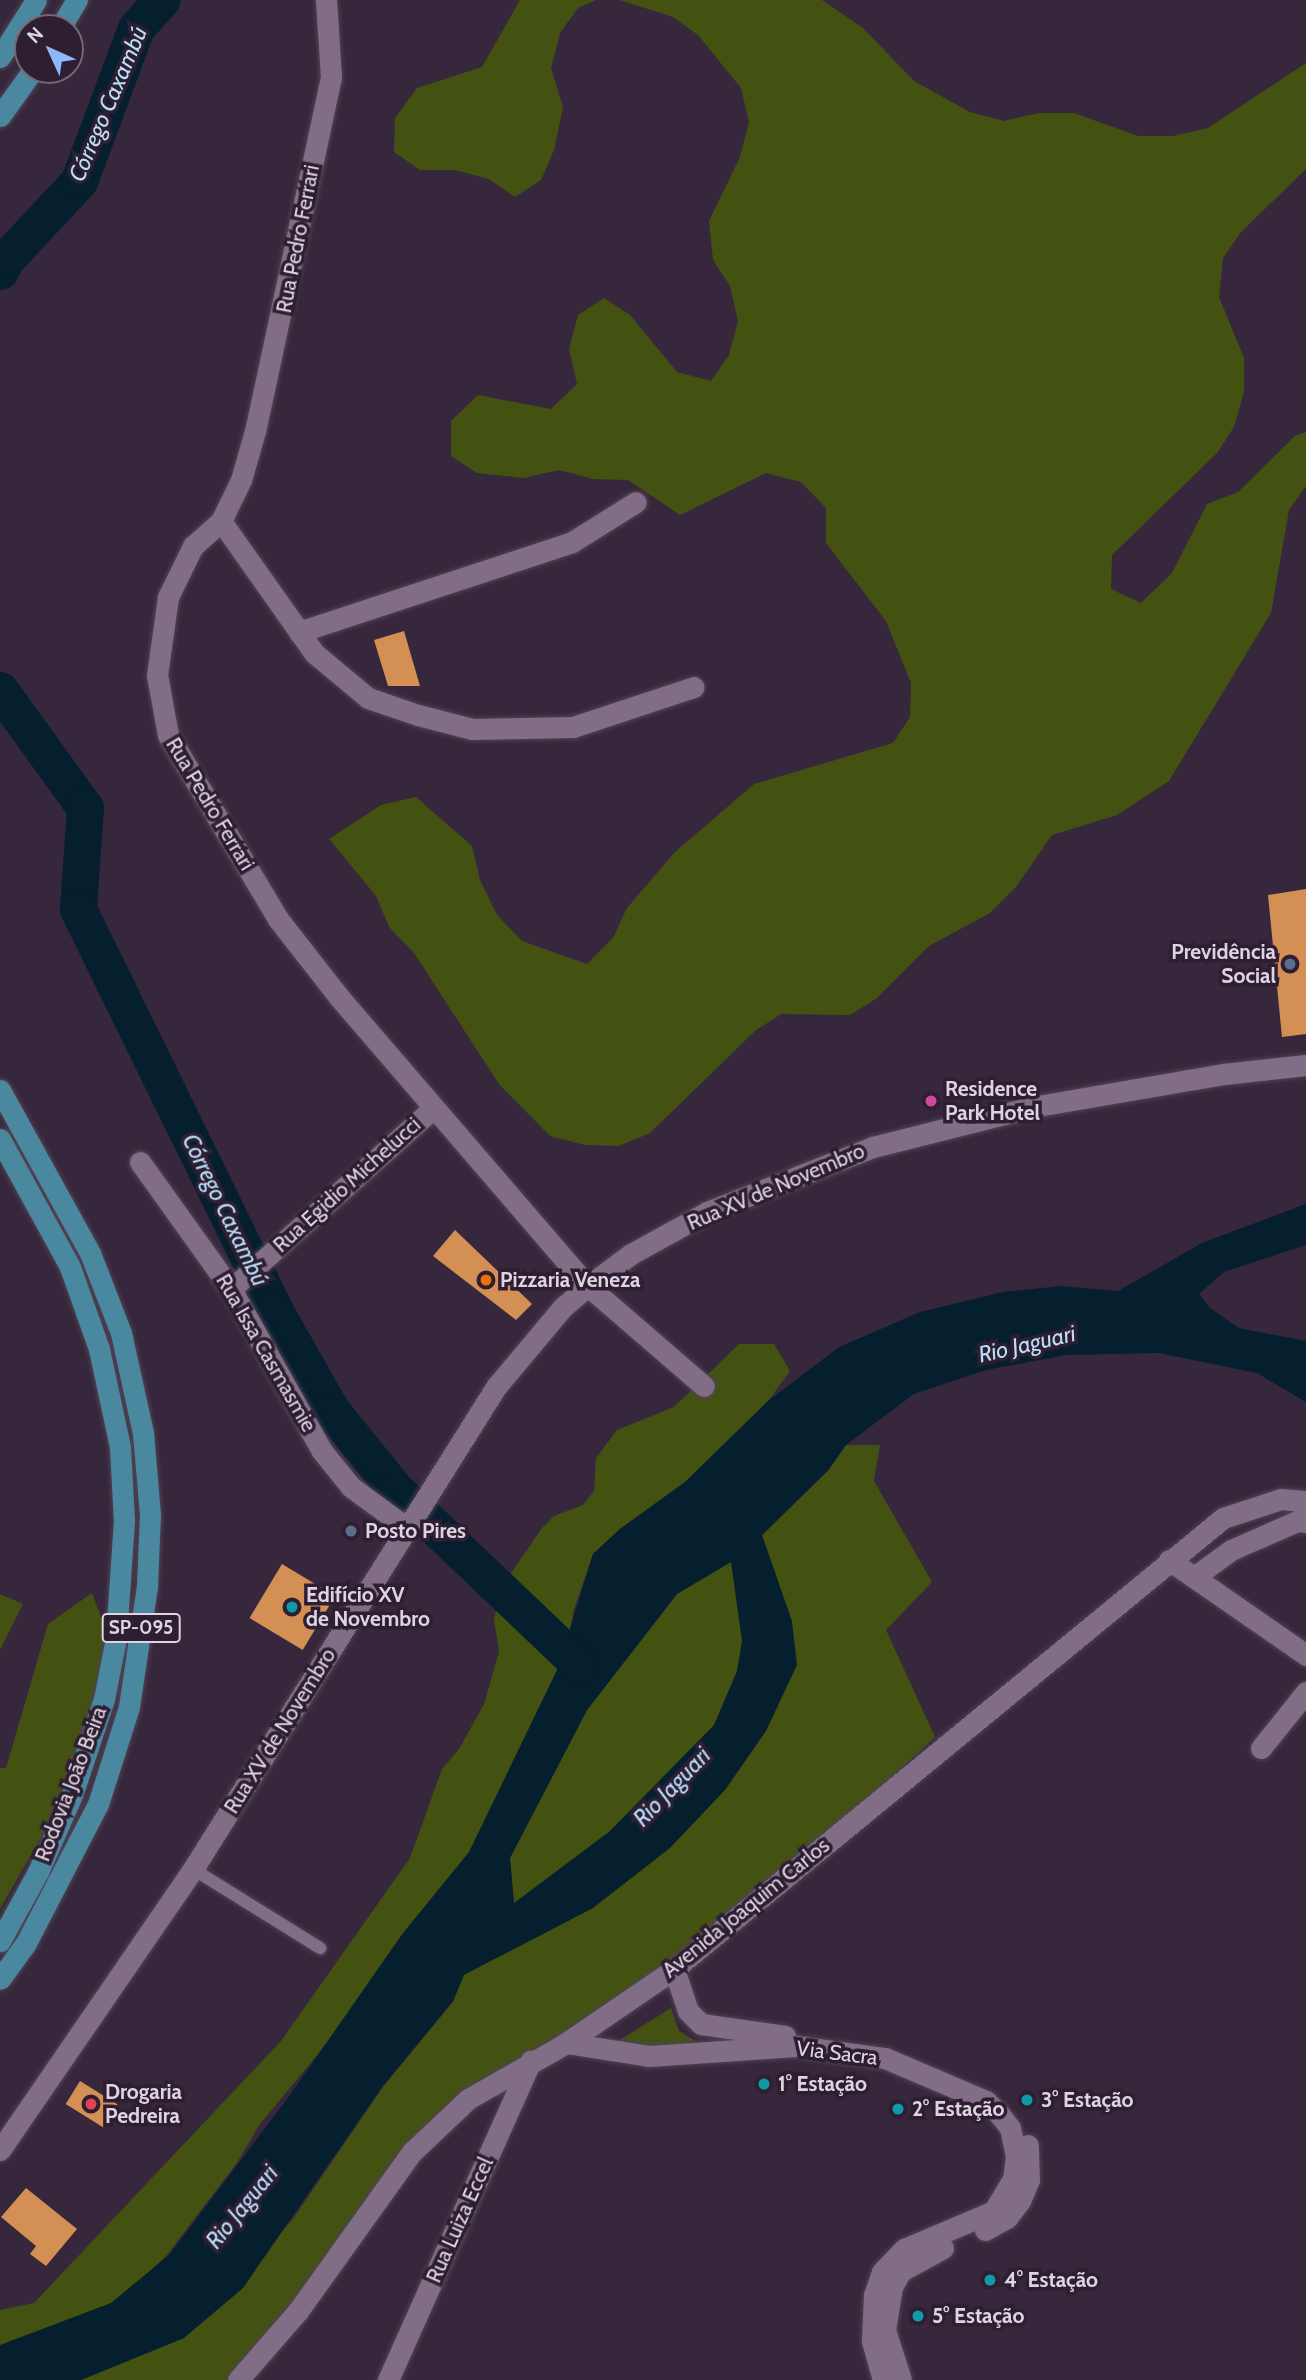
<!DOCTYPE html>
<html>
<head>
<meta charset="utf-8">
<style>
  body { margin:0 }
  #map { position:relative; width:1306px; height:2380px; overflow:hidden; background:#37273c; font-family:Cabin,sans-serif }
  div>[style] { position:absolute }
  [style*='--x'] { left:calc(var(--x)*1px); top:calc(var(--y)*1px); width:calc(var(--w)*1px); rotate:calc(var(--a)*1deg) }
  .green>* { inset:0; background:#435211 }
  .water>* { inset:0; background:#051f2f }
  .river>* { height:37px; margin:-18.5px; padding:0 18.5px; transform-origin:18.5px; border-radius:18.5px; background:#051f2f }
  .building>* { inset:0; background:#d49054; transform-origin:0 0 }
  .roads { filter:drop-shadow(0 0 2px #504354) drop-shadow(0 0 2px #504354) }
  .service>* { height:12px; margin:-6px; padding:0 6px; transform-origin:6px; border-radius:6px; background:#816e86 }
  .minor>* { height:21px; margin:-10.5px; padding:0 10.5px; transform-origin:10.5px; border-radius:10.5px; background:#816e86 }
  .tertiary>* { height:21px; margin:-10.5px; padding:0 10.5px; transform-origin:10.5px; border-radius:10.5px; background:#816e86 }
  .secondary>* { height:21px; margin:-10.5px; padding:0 10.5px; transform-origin:10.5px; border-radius:10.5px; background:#816e86 }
  .primary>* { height:21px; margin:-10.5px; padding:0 10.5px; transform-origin:10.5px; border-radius:10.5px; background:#4a88a0 }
  .dots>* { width:19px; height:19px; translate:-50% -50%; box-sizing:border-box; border:4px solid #2d1e32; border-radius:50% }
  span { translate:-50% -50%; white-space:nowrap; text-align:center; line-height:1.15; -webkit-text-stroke:7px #2d1e32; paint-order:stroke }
  .shield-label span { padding:2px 5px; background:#2d1e32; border:2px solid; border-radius:5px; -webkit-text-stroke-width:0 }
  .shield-label { font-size:19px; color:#ded4e1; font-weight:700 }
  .street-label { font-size:21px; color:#ded4e1 }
  .poi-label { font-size:21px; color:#ded4e1; font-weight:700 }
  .right { translate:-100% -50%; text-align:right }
  .left { translate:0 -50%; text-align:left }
  .water-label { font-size:23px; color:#b8dffc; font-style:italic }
  .north { position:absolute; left:14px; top:14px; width:70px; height:70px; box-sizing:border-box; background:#2d1e32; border:2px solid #746778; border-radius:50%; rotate:315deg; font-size:19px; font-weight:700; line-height:28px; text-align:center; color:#ded4e1 }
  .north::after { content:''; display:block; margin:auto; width:24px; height:32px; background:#8db9fc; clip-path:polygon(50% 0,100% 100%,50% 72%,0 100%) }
</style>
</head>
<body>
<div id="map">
  <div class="green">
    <div style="clip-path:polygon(520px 0,596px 0,578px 8px,560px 33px,551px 68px,563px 107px,554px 150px,541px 180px,515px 197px,489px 179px,455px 170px,420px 170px,394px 152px,395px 118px,417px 88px,482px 67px)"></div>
    <div style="clip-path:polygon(620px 0,822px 0,863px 28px,914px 81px,970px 112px,1004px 121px,1039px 113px,1074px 113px,1138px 136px,1173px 136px,1208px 128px,1306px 63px,1306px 169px,1241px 232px,1223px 258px,1219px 297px,1244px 358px,1244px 392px,1234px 427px,1217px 453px,1112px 555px,1111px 589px,1141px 603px,1172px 573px,1207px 504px,1238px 492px,1295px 436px,1306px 432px,1306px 486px,1289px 510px,1271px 613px,1169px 781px,1117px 815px,1052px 835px,1016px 887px,990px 913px,929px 946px,877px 998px,850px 1015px,781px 1014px,755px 1031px,650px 1133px,619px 1146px,585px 1145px,550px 1136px,499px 1084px,414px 953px,389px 927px,376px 896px,329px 839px,381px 805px,416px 797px,472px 846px,480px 880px,497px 915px,522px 941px,587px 964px,613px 938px,627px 908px,675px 852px,754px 784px,893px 743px,910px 717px,911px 683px,886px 621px,826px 543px,826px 508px,801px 482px,766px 473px,680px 515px,628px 480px,593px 479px,559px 470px,524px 478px,477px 473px,451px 456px,451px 421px,478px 395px,551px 409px,577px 384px,569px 349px,578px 315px,604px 298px,630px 315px,677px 372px,711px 381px,729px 355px,738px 321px,730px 286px,713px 260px,709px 221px,740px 157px,749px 122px,741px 88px,698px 35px,673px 17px)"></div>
    <div style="clip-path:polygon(739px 1344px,774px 1344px,790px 1371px,768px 1401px,685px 1482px,620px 1529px,593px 1554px,573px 1612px,568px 1664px,479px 1859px,260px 2124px,236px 2164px,166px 2256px,116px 2304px,0 2349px,0 2310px,34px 2303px,281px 2041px,410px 1858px,442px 1769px,459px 1749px,484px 1704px,499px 1652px,494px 1619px,501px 1588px,542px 1528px,554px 1516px,583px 1505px,594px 1491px,596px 1458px,617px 1430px,674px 1407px)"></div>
    <div style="clip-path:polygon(846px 1445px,880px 1445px,874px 1481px,932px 1582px,886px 1630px,935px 1737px,836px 1830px,659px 1976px,464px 2096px,227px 2380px,81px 2380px,184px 2338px,293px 2219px,383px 2087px,453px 2002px,464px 1974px,514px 1904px,510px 1858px,587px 1710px,677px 1594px,742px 1555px,828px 1471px)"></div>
    <div style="clip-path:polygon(92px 1593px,117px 1660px,72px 1783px,0 1909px,0 1768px,6px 1768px,48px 1624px)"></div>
    <div style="clip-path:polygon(0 1594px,23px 1604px,0 1650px)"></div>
    <div style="clip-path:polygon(671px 2008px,679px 2031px,697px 2042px,622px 2050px,615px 2043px)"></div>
  </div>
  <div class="water">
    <div style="clip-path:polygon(evenodd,1306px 1204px,1306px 1245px,1224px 1272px,1199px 1294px,1210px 1308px,1239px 1328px,1306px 1341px,1306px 1402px,1257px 1373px,1158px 1353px,1066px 1355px,986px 1370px,914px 1394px,846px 1445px,828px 1470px,762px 1535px,792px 1621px,797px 1665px,766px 1731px,725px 1790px,670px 1848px,593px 1908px,464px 1975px,453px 2001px,382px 2087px,243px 2288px,184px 2338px,81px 2380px,0 2380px,0 2345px,111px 2303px,169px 2255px,290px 2095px,403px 1933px,469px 1852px,557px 1670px,593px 1554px,620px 1529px,685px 1482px,768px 1401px,839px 1347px,920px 1312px,1003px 1292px,1061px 1286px,1118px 1291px,1202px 1243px,1306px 1204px,731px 1562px,742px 1641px,737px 1671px,714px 1725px,610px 1831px,514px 1903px,510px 1858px,587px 1710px,677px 1594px,731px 1562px)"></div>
  </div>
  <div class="river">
    <div style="--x:0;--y:271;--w:13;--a:-63"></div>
    <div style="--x:6;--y:259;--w:107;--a:-46.9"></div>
    <div style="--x:79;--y:181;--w:163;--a:-69.6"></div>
    <div style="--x:136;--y:28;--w:38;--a:-48"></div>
    <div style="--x:0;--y:690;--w:145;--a:54.2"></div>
    <div style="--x:85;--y:808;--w:101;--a:94"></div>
    <div style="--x:78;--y:909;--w:448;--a:63.9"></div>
    <div style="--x:275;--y:1311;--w:114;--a:60.5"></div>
    <div style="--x:331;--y:1410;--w:102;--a:51"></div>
    <div style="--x:395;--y:1489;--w:254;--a:43.6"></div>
  </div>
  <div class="building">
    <div style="clip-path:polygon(404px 631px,420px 686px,388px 686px,374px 640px)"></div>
    <div style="clip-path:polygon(1306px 889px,1306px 1034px,1282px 1037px,1268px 895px)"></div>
    <div style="clip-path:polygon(455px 1230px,532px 1304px,516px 1320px,433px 1256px)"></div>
    <div style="left:282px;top:1564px;width:62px;height:63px;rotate:31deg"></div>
    <div style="left:80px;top:2081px;width:44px;height:27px;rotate:32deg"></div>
    <div style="clip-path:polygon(26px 2188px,77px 2229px,46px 2266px,30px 2254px,36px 2246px,1px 2217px)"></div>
  </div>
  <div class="roads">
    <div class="service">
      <div style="--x:193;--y:1869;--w:150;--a:31.9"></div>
    </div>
    <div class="minor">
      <div style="--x:326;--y:0;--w:77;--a:86.3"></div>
      <div style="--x:331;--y:77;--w:362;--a:102.1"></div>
      <div style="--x:255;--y:431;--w:51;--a:105.9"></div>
      <div style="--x:241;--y:480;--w:46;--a:116"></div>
      <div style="--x:221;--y:521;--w:38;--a:138"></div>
      <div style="--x:193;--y:546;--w:57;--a:116.1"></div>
      <div style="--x:168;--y:597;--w:79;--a:98"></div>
      <div style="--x:157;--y:675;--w:61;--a:79.6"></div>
      <div style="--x:168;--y:735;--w:214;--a:59.1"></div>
      <div style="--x:278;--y:919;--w:99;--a:52"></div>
      <div style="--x:339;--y:997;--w:381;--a:49.3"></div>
      <div style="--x:588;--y:1286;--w:153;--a:40.8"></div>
      <div style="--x:221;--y:521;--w:161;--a:54.8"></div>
      <div style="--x:314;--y:653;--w:70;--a:39.8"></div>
      <div style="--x:368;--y:698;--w:53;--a:18.8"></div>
      <div style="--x:418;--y:715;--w:56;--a:14.5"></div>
      <div style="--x:472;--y:729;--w:101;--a:-1.1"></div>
      <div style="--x:573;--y:727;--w:127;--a:-18.3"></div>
      <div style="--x:299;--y:632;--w:287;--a:-18.2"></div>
      <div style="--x:572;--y:542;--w:75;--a:-32"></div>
      <div style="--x:140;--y:1162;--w:156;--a:54.4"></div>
      <div style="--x:231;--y:1289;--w:186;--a:60.7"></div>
      <div style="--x:322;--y:1451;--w:46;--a:51.1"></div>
      <div style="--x:351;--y:1487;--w:69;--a:36.2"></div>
      <div style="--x:231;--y:1289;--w:270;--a:-41.8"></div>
      <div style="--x:1169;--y:1560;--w:167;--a:34.7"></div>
      <div style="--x:1194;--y:1577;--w:46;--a:-36.1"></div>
      <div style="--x:1231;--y:1550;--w:72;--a:-23.7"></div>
      <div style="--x:1297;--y:1521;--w:9;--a:6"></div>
      <div style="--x:1261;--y:1748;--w:72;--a:-51.2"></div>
      <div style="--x:674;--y:1969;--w:44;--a:71.6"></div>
      <div style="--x:688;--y:2011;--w:18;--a:45"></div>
      <div style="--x:701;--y:2024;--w:85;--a:8.1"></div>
      <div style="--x:566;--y:2043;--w:84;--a:8.9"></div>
      <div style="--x:649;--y:2056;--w:147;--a:-3.9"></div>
      <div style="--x:796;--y:2046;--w:90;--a:7.7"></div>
      <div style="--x:885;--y:2058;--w:110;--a:23.1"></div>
      <div style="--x:986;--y:2101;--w:20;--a:45"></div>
      <div style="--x:1000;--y:2115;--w:16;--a:52"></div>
      <div style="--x:1010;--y:2128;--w:29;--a:78"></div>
      <div style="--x:1016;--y:2156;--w:23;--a:97"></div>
      <div style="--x:1013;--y:2179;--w:37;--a:121"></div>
      <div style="--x:994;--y:2211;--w:98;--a:157.1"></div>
      <div style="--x:904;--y:2249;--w:32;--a:134"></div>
      <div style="--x:882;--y:2272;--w:24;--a:109"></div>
      <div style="--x:874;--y:2295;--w:46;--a:92.5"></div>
      <div style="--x:872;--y:2341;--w:41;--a:74.2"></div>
      <div style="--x:985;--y:2230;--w:25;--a:-29"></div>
      <div style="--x:1007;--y:2218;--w:21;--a:-53"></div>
      <div style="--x:1020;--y:2201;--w:23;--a:-67"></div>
      <div style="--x:1029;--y:2180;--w:35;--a:-92"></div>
      <div style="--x:388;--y:2380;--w:350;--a:-65.9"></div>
      <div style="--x:901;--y:2380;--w:52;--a:-107.7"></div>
      <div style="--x:885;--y:2330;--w:44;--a:-80.8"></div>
      <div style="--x:892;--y:2287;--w:18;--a:-61"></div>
      <div style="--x:901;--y:2271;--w:48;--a:-28.7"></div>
    </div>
    <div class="tertiary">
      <div style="--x:238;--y:2380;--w:91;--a:-49"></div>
      <div style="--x:298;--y:2311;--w:196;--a:-54.4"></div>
      <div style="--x:412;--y:2152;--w:77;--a:-43.4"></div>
      <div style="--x:468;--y:2099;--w:113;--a:-29.7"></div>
      <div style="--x:566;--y:2043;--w:131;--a:-34.4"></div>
      <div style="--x:674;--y:1969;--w:710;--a:-39.4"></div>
      <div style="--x:1223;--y:1518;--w:61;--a:-18.1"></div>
      <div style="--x:1281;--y:1499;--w:25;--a:5"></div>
    </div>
    <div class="secondary">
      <div style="--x:0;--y:2150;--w:341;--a:-55.5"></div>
      <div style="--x:193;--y:1869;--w:569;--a:-57.85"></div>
      <div style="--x:496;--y:1387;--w:104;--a:-50.1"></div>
      <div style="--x:563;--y:1307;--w:33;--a:-40"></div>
      <div style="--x:588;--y:1286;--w:54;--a:-36.7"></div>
      <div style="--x:631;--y:1254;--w:87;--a:-28.9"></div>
      <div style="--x:707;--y:1212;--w:178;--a:-21.4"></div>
      <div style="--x:873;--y:1147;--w:164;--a:-14.1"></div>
      <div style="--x:1032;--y:1107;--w:195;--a:-9.8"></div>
      <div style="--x:1224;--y:1074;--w:82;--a:-6.3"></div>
    </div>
    <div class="primary">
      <div style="--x:60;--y:28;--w:33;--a:-59"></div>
      <div style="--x:0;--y:57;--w:67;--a:-57.7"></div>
      <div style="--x:0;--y:116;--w:57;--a:-54.3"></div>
      <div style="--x:0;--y:1090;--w:186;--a:61.1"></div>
      <div style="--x:90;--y:1253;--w:86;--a:68.8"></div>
      <div style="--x:121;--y:1333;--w:102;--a:77.6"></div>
      <div style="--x:143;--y:1433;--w:81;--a:85.1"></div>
      <div style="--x:150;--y:1514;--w:72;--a:92.4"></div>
      <div style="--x:147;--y:1586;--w:122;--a:98.5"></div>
      <div style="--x:129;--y:1707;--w:102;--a:107.7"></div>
      <div style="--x:98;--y:1804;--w:157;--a:117.4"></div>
      <div style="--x:26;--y:1943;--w:44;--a:125.8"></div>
      <div style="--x:0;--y:1139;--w:146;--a:61.3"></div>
      <div style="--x:70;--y:1267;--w:87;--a:70.5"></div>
      <div style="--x:99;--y:1349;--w:100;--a:77.9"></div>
      <div style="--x:120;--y:1447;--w:73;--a:86.9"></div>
      <div style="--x:124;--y:1520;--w:118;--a:93.9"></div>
      <div style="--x:116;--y:1638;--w:62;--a:101.1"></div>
      <div style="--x:104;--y:1699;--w:101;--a:108.4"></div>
      <div style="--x:72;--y:1795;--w:84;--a:113.8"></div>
      <div style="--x:38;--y:1872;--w:79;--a:118.8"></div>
    </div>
  </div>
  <div class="dots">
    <div style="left:1290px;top:964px;background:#5c6f8a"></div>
    <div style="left:931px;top:1101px;background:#d1479c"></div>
    <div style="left:486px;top:1280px;background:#e8710a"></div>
    <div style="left:351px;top:1531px;background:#5c6f8a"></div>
    <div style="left:292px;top:1607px;background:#0f9aa8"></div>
    <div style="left:764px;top:2084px;background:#0f9aa8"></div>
    <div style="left:1027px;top:2100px;background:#0f9aa8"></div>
    <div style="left:91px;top:2104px;background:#e0444e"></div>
    <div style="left:898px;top:2109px;background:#0f9aa8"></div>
    <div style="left:990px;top:2280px;background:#0f9aa8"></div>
    <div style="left:918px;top:2316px;background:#0f9aa8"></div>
  </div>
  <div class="shield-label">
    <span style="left:141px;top:1628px">SP-095</span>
  </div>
  <div class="street-label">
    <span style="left:298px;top:239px;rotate:-79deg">Rua Pedro Ferrari</span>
    <span style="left:210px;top:804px;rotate:59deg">Rua Pedro Ferrari</span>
    <span style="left:347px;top:1185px;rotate:-42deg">Rua Egidio Michelucci</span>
    <span style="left:776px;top:1187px;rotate:-23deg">Rua XV de Novembro</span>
    <span style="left:266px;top:1353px;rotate:60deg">Rua Issa Casmasmie</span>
    <span style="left:280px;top:1731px;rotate:-58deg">Rua XV de Novembro</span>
    <span style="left:71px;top:1784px;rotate:-69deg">Rodovia João Beira</span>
    <span style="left:746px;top:1908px;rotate:-39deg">Avenida Joaquim Carlos</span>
    <span style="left:837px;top:2053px;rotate:7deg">Via Sacra</span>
    <span style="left:460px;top:2220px;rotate:-66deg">Rua Luiza Eccel</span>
  </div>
  <div class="poi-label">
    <span class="right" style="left:1276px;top:964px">Previdência<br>Social</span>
    <span class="left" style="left:945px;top:1101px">Residence<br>Park Hotel</span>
    <span class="left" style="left:500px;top:1280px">Pizzaria Veneza</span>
    <span class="left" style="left:365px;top:1531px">Posto Pires</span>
    <span class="left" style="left:306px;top:1607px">Edifício XV<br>de Novembro</span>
    <span class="left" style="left:778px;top:2084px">1° Estação</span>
    <span class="left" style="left:105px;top:2104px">Drogaria<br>Pedreira</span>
    <span class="left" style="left:1041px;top:2100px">3° Estação</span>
    <span class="left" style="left:912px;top:2109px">2° Estação</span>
    <span class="left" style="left:1004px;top:2280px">4° Estação</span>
    <span class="left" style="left:932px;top:2316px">5° Estação</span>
  </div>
  <div class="water-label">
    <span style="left:108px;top:104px;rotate:-67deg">Córrego Caxambú</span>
    <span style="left:225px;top:1210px;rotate:64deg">Córrego Caxambú</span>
    <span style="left:1027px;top:1344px;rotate:-13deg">Rio Jaguari</span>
    <span style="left:672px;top:1787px;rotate:-46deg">Rio Jaguari</span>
    <span style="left:242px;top:2207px;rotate:-51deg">Rio Jaguari</span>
  </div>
  <div class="north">N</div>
</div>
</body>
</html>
